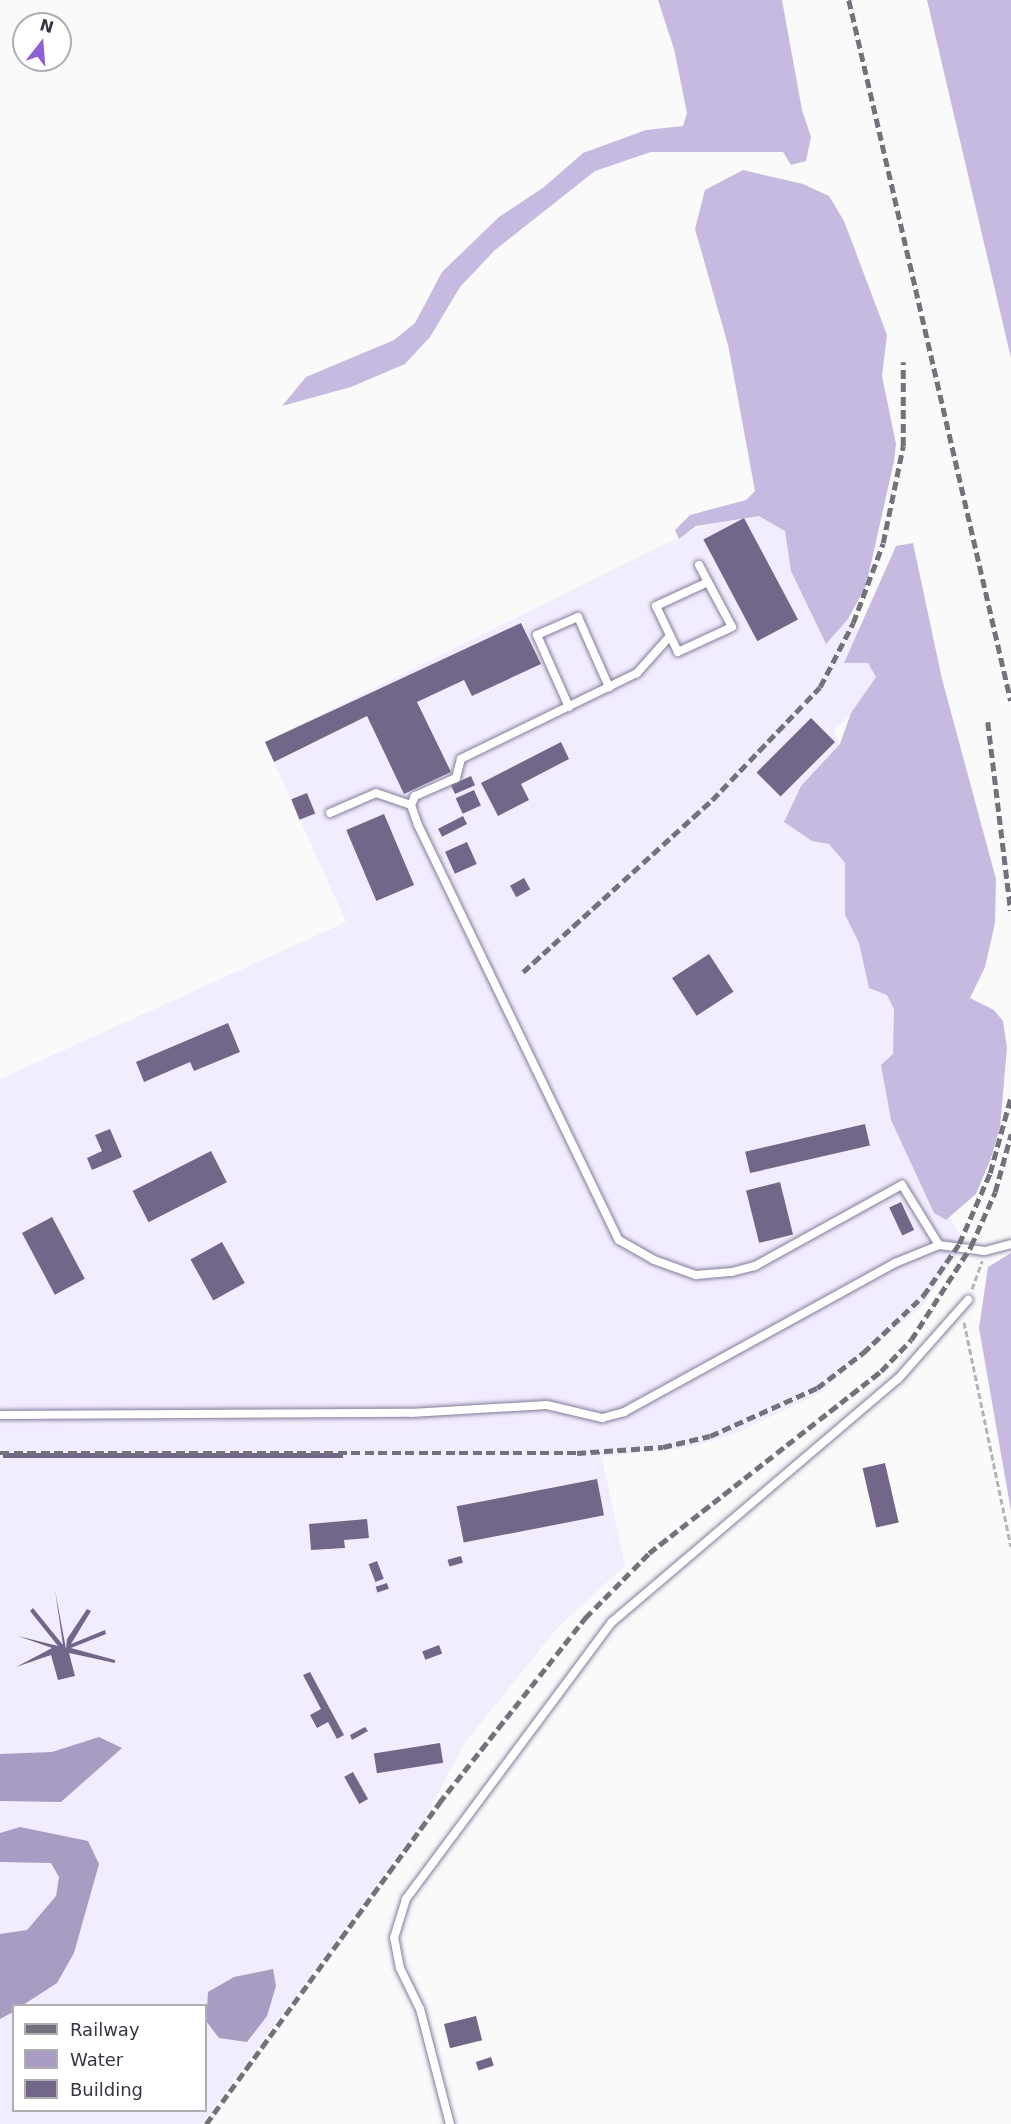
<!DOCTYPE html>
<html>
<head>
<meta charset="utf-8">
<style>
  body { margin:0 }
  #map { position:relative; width:1011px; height:2124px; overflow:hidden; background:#fafafa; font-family:"DejaVu Sans",sans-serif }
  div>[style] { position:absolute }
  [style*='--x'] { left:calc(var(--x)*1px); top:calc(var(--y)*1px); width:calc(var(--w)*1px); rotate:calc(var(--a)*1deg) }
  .built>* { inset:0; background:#f2edfe }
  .forest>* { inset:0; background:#c6bae0 }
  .water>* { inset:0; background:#a89cc2 }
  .building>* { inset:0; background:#726789; transform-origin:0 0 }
  .path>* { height:3px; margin-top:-1.5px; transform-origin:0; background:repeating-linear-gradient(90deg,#b5b3b8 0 6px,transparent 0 9px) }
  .roads { filter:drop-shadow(0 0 2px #857b9a) drop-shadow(0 0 2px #857b9a) }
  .lane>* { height:8px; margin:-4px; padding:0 4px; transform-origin:4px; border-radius:4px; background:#fff }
  .rail>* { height:4.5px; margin-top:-2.25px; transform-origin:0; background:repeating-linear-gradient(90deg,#73717a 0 9px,transparent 0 13.5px) }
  span { translate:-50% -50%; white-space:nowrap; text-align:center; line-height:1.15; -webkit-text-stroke:6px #fff; paint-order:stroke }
  .legend { position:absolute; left:12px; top:2004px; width:195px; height:108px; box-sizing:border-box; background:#fff; border:2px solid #afaeb3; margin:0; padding:8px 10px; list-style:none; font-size:18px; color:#383441 }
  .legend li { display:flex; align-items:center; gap:12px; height:30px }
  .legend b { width:30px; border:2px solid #afaeb3 }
  .north { position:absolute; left:12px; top:12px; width:60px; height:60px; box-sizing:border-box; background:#fff; border:2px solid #afaeb3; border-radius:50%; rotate:17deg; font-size:16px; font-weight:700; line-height:24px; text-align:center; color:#383441 }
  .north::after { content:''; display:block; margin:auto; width:21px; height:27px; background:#8f5fd8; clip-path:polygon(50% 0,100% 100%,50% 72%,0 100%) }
</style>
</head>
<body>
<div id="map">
  <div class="built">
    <div style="clip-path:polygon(evenodd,768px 493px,890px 679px,834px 730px,847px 767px,948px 1214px,965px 1243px,923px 1305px,821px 1392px,735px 1434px,691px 1447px,602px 1457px,625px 1566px,559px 1626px,464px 1744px,425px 1818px,202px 2124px,0 2124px,0 1079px,346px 922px,265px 742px,768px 493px,14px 2006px,206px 2006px,206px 2110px,14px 2110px,14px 2006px)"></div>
  </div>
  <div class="forest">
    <div style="clip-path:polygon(658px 0,782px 0,802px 110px,811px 137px,806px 161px,791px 165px,783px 152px,651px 152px,595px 171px,495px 250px,460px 287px,430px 337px,405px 364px,351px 387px,282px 406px,306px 377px,394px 340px,415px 323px,442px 272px,499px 217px,544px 187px,583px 153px,646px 130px,683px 126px,687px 113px,674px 49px)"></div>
    <div style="clip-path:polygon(927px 0,1011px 0,1011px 358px)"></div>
    <div style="clip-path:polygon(743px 170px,803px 184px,829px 196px,844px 221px,887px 335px,882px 376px,896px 444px,894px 461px,866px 586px,848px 619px,826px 644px,791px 571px,785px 531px,759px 516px,696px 526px,679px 539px,675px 530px,690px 515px,746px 500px,755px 491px,728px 345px,695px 229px,705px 190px)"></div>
    <div style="clip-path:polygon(913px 543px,942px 679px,996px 879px,995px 923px,985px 967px,970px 998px,994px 1010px,1003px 1021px,1007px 1048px,1000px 1127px,991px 1158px,976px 1194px,946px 1220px,934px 1213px,891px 1120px,881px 1065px,893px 1054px,894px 1009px,887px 995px,869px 988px,859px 943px,845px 915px,845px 863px,829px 844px,812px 841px,784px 822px,801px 786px,840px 744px,851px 713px,876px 677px,868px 663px,844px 663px,896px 546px)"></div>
    <div style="clip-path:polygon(1011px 1253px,1011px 1511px,979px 1328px,988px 1267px)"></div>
  </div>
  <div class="water">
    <div style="clip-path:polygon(99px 1737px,122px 1748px,61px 1802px,0 1801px,0 1754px,52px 1752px)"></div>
    <div style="clip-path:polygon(20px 1827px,88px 1841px,99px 1864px,74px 1953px,57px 1983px,23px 2005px,14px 2006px,13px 2012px,0 2019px,0 1934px,27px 1930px,56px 1896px,59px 1877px,51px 1863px,0 1862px,0 1833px)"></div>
    <div style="clip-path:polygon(273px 1969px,276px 1986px,267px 2016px,247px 2042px,219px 2038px,206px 2021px,208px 1992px,234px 1977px)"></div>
  </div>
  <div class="building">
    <div style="left:744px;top:518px;width:115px;height:46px;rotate:62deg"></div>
    <div style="clip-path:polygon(521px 623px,541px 664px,472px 696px,464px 680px,417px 702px,451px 772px,404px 794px,367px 716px,274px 762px,265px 742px)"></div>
    <div style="left:811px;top:718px;width:34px;height:77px;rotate:45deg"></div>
    <div style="clip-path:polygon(561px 742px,569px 759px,521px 784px,529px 800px,498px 816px,481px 783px)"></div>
    <div style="left:471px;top:776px;width:10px;height:22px;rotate:66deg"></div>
    <div style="left:474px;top:790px;width:17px;height:20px;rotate:66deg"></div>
    <div style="left:307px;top:793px;width:22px;height:17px;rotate:68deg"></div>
    <div style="left:384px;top:814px;width:77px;height:41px;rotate:67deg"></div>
    <div style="left:463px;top:816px;width:9px;height:28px;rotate:63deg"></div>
    <div style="left:467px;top:842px;width:24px;height:24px;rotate:66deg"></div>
    <div style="left:524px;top:878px;width:13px;height:16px;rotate:61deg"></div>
    <div style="left:709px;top:954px;width:45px;height:44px;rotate:57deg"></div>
    <div style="clip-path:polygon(228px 1023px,240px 1052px,194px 1071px,190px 1062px,144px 1082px,136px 1062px)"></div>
    <div style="left:865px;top:1124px;width:22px;height:123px;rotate:77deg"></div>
    <div style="clip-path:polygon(110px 1129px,122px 1157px,92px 1170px,87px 1158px,102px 1151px,95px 1135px)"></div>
    <div style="left:211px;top:1151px;width:35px;height:88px;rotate:63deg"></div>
    <div style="left:780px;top:1182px;width:54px;height:35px;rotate:76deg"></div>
    <div style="left:901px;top:1202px;width:31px;height:13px;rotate:65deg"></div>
    <div style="left:52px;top:1217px;width:70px;height:34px;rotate:62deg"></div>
    <div style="left:222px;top:1242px;width:47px;height:36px;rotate:61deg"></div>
    <div style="left:343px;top:1453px;width:5px;height:340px;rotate:90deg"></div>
    <div style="left:885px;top:1463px;width:61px;height:23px;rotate:77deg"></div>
    <div style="left:597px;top:1479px;width:37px;height:143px;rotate:79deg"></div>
    <div style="clip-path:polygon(367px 1519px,369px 1538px,344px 1540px,345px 1548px,311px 1550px,309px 1524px)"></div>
    <div style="left:461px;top:1556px;width:7px;height:14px;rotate:74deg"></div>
    <div style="left:377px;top:1561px;width:19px;height:9px;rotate:69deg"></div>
    <div style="left:387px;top:1583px;width:6px;height:12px;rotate:72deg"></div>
    <div style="clip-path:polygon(55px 1590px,66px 1649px,67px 1639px,87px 1609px,91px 1611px,71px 1644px,105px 1630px,106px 1634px,71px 1648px,115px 1660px,115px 1663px,69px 1653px,75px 1676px,58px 1680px,51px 1655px,16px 1667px,52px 1648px,18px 1636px,58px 1646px,30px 1611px,33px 1608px,63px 1645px)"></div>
    <div style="left:439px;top:1645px;width:9px;height:18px;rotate:69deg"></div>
    <div style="clip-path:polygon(310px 1672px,344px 1735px,337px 1739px,328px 1722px,317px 1728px,310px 1715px,321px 1709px,303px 1675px)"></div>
    <div style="clip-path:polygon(365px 1727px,368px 1731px,352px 1740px,350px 1735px)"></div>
    <div style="left:440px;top:1743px;width:20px;height:67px;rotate:81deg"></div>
    <div style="left:353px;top:1772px;width:31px;height:10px;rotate:61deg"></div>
    <div style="left:476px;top:2016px;width:25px;height:33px;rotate:76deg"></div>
    <div style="left:491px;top:2057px;width:9px;height:16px;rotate:72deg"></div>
  </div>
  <div class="path">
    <div style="--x:972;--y:1289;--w:30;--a:-70"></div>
    <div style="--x:964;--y:1322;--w:229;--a:78.2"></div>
  </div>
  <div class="roads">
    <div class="lane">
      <div style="--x:699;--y:565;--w:19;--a:62"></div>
      <div style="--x:708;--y:582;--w:51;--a:61.9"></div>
      <div style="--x:732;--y:627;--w:60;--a:155.2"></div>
      <div style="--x:678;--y:652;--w:51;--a:-115.6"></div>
      <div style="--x:656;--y:606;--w:57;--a:-24.8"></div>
      <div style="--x:670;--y:636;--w:50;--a:131.7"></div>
      <div style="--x:637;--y:673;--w:196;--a:154"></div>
      <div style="--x:461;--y:759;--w:20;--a:105"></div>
      <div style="--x:456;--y:778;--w:45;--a:156.3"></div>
      <div style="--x:415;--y:796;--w:10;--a:114"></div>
      <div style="--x:411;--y:805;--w:21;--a:71"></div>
      <div style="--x:418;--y:825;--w:461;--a:64.2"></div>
      <div style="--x:619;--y:1240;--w:40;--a:29.7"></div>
      <div style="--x:654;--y:1260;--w:45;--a:19.7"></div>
      <div style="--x:696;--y:1275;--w:36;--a:-5"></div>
      <div style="--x:732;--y:1272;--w:24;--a:-15"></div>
      <div style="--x:755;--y:1266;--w:168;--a:-28.9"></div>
      <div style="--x:902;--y:1185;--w:70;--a:58.3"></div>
      <div style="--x:569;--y:707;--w:79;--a:-114"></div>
      <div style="--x:537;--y:635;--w:45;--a:-23.7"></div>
      <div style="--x:578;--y:617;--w:77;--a:66.1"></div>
      <div style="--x:330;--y:813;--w:50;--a:-23.5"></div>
      <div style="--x:376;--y:793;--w:37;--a:19"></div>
      <div style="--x:0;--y:1415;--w:411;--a:-0.3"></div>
      <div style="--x:411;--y:1413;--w:136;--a:-3.4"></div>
      <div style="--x:547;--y:1405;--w:57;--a:13.3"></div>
      <div style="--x:602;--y:1418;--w:23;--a:-15"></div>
      <div style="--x:624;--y:1412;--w:309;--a:-28.8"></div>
      <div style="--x:895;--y:1263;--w:48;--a:-22.2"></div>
      <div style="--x:939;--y:1245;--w:46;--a:7.4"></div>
      <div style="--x:985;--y:1251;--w:27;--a:-15"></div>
      <div style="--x:450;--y:2124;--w:119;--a:-104.6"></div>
      <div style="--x:420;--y:2009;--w:46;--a:-116"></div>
      <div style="--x:400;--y:1968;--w:31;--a:-101"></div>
      <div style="--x:394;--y:1938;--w:41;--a:-72.9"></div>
      <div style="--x:406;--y:1899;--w:345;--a:-53.4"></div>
      <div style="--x:612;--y:1622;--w:375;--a:-40.4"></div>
      <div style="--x:898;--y:1379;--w:106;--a:-48.5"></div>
    </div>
  </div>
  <div class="rail">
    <div style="--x:849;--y:0;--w:719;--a:76.99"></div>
    <div style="--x:988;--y:722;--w:190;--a:83.1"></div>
    <div style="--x:523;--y:972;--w:256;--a:-42.3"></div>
    <div style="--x:712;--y:800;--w:156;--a:-46.3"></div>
    <div style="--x:820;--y:687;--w:72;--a:-62.7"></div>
    <div style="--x:853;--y:623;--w:85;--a:-69.4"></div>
    <div style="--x:883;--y:543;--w:99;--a:-78.3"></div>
    <div style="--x:903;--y:446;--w:84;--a:-90"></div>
    <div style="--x:0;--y:1453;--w:577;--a:0"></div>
    <div style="--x:577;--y:1453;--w:86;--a:-4"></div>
    <div style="--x:663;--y:1447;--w:48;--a:-13.2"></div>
    <div style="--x:710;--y:1436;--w:117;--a:-24.2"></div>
    <div style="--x:817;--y:1388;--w:58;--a:-37.3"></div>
    <div style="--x:863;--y:1353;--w:83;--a:-43.5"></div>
    <div style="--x:923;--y:1296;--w:63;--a:-55.3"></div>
    <div style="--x:959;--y:1244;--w:77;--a:-66.4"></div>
    <div style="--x:990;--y:1173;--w:80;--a:-74.7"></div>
    <div style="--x:206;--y:2124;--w:397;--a:-54"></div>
    <div style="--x:439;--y:1803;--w:236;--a:-51.7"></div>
    <div style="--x:585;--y:1618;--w:91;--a:-45.4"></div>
    <div style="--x:649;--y:1553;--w:295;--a:-38.1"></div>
    <div style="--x:881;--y:1371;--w:43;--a:-45.9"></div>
    <div style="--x:911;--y:1340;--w:112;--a:-57.4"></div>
    <div style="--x:971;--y:1246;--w:59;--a:-66"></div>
    <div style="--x:995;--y:1192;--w:60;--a:-74.6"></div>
  </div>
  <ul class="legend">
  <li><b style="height:8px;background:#73717a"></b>Railway</li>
  <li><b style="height:16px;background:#a89cc2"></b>Water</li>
  <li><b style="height:16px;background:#726789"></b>Building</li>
  </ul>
  <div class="north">N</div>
</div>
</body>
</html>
